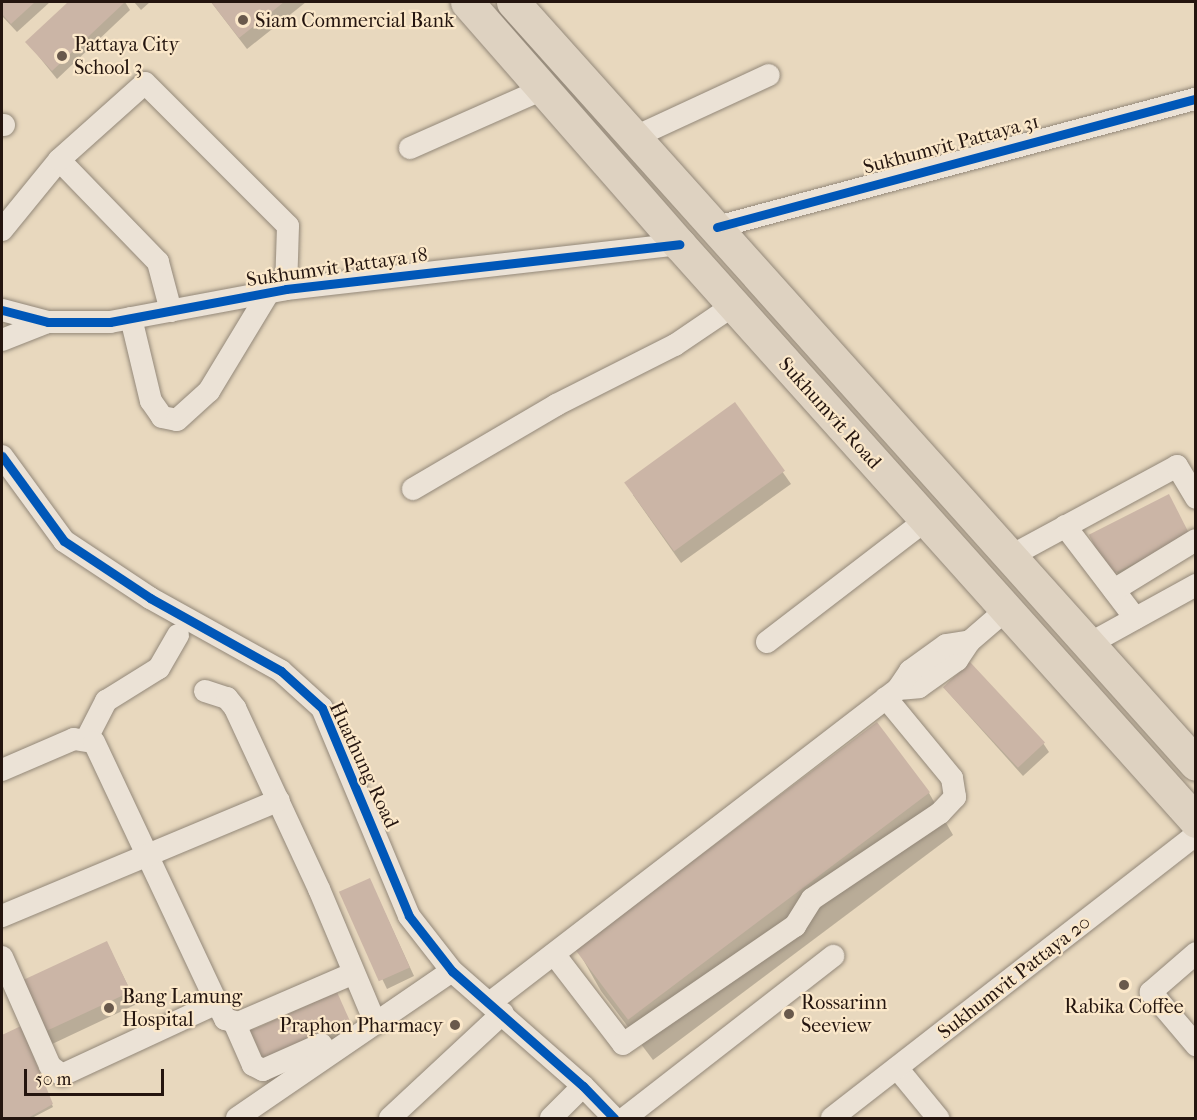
<!DOCTYPE html>
<html>
<head>
<meta charset="utf-8">
<style>
  body { margin:0 }
  #map { position:relative; width:1197px; height:1120px; overflow:hidden; background:#e8d8be; font-family:"IM FELL French Canon",serif }
  div>[style] { position:absolute }
  [style*='--x'] { left:calc(var(--x)*1px); top:calc(var(--y)*1px); width:calc(var(--w)*1px); rotate:calc(var(--a)*1deg) }
  .shadow>* { inset:0; background:#0003 }
  .building>* { inset:0; background:#cbb5a6; transform-origin:0 0 }
  .roads { filter:drop-shadow(0 0 2px #938879) drop-shadow(0 0 2px #938879) }
  .minor>* { height:22px; margin:-11px; padding:0 11px; transform-origin:11px; border-radius:11px; background:#ebe2d6 }
  .highway>* { height:33px; margin:-16.5px; padding:0 16.5px; transform-origin:16.5px; border-radius:16.5px; background:#ded2c1 }
  .cycleway>* { height:9px; margin:-4.5px; padding:0 4.5px; transform-origin:4.5px; border-radius:4.5px; background:#0057b8 }
  .dots>* { width:16px; height:16px; translate:-50% -50%; box-sizing:border-box; border:3px solid #fbe8ca; border-radius:50% }
  span { translate:-50% -50%; white-space:nowrap; text-align:center; line-height:1.15; -webkit-text-stroke:4.5px #fbe8ca; paint-order:stroke }
  .poi-label { font-size:20px; color:#24150f }
  .left { translate:0 -50%; text-align:left }
  .right { translate:-100% -50%; text-align:right }
  .street-label { font-size:20px; color:#24150f }
  .frame { position:absolute; inset:0; border:3px solid #24150f; pointer-events:none }
  .scale { position:absolute; left:24px; top:1069px; width:140px; height:27px; box-sizing:border-box; border:3px solid #24150f; border-top:0; padding-left:8px; font-size:18px; line-height:21px; white-space:nowrap; color:#24150f; -webkit-text-stroke:4px #fbe8ca; paint-order:stroke }
</style>
</head>
<body>
<div id="map">
  <div class="shadow">
    <div style="clip-path:polygon(2px 2px,50px 2px,17px 32px,2px 16px)"></div>
    <div style="clip-path:polygon(70px 2px,125px 2px,130px 10px,57px 79px,27px 42px)"></div>
    <div style="clip-path:polygon(134px 2px,150px 2px,141px 10px)"></div>
    <div style="clip-path:polygon(211px 2px,306px 2px,247px 49px)"></div>
    <div style="clip-path:polygon(735px 404px,791px 484px,681px 563px,633px 495px)"></div>
    <div style="clip-path:polygon(1091px 537px,1190px 538px,1119px 575px)"></div>
    <div style="clip-path:polygon(945px 689px,1043px 743px,1049px 752px,1023px 776px)"></div>
    <div style="clip-path:polygon(877px 724px,929px 793px,953px 835px,653px 1060px,601px 991px,577px 949px)"></div>
    <div style="clip-path:polygon(374px 889px,414px 976px,387px 989px,341px 893px)"></div>
    <div style="clip-path:polygon(107px 943px,137px 1004px,50px 1045px,43px 1033px)"></div>
    <div style="clip-path:polygon(341px 1003px,355px 1034px,270px 1071px)"></div>
    <div style="clip-path:polygon(2px 1031px,3px 1035px,21px 1031px,53px 1107px,32px 1118px,2px 1118px)"></div>
  </div>
  <div class="building">
    <div style="clip-path:polygon(2px 2px,35px 2px,11px 24px,2px 14px)"></div>
    <div style="clip-path:polygon(68px 2px,125px 2px,52px 71px,25px 42px)"></div>
    <div style="clip-path:polygon(211px 2px,284px 2px,239px 38px)"></div>
    <div style="left:735px;top:402px;width:85px;height:137px;rotate:54deg"></div>
    <div style="left:1169px;top:494px;width:46px;height:90px;rotate:63deg"></div>
    <div style="left:970px;top:662px;width:110px;height:37px;rotate:47deg"></div>
    <div style="left:877px;top:722px;width:88px;height:378px;rotate:53deg"></div>
    <div style="left:370px;top:878px;width:98px;height:34px;rotate:66deg"></div>
    <div style="left:107px;top:941px;width:56px;height:99px;rotate:65deg"></div>
    <div style="left:337px;top:992px;width:35px;height:95px;rotate:66deg"></div>
    <div style="clip-path:polygon(21px 1026px,53px 1104px,28px 1118px,2px 1118px,2px 1035px)"></div>
  </div>
  <div class="roads">
    <div class="minor">
      <div style="--x:2;--y:125;--w:2;--a:0"></div>
      <div style="--x:637;--y:136;--w:145;--a:-24.8"></div>
      <div style="--x:410;--y:148;--w:145;--a:-23.9"></div>
      <div style="--x:717;--y:227;--w:496;--a:-15"></div>
      <div style="--x:2;--y:230;--w:90;--a:-50.8"></div>
      <div style="--x:2;--y:310;--w:48;--a:14.6"></div>
      <div style="--x:48;--y:322;--w:62;--a:0"></div>
      <div style="--x:110;--y:322;--w:179;--a:-10.6"></div>
      <div style="--x:286;--y:289;--w:396;--a:-6.5"></div>
      <div style="--x:171;--y:311;--w:51;--a:-104.9"></div>
      <div style="--x:158;--y:262;--w:142;--a:-134.1"></div>
      <div style="--x:59;--y:160;--w:115;--a:-41.8"></div>
      <div style="--x:145;--y:83;--w:202;--a:45"></div>
      <div style="--x:288;--y:226;--w:63;--a:91.8"></div>
      <div style="--x:131;--y:318;--w:85;--a:76.5"></div>
      <div style="--x:151;--y:401;--w:19;--a:55"></div>
      <div style="--x:162;--y:417;--w:15;--a:11"></div>
      <div style="--x:177;--y:420;--w:43;--a:-42.2"></div>
      <div style="--x:209;--y:391;--w:116;--a:-58.8"></div>
      <div style="--x:2;--y:340;--w:49;--a:-21.4"></div>
      <div style="--x:2;--y:456;--w:105;--a:53.9"></div>
      <div style="--x:64;--y:541;--w:103;--a:33.5"></div>
      <div style="--x:150;--y:598;--w:150;--a:29.1"></div>
      <div style="--x:281;--y:671;--w:55;--a:42.1"></div>
      <div style="--x:322;--y:708;--w:225;--a:67.3"></div>
      <div style="--x:409;--y:916;--w:70;--a:52"></div>
      <div style="--x:452;--y:971;--w:174;--a:41.3"></div>
      <div style="--x:583;--y:1086;--w:45;--a:45.9"></div>
      <div style="--x:413;--y:489;--w:166;--a:-30.4"></div>
      <div style="--x:556;--y:405;--w:133;--a:-26.8"></div>
      <div style="--x:675;--y:345;--w:71;--a:-34.1"></div>
      <div style="--x:1065;--y:526;--w:116;--a:52.7"></div>
      <div style="--x:1009;--y:557;--w:191;--a:-28.4"></div>
      <div style="--x:1177;--y:466;--w:37;--a:59"></div>
      <div style="--x:1114;--y:590;--w:96;--a:-31.4"></div>
      <div style="--x:767;--y:642;--w:200;--a:-37.5"></div>
      <div style="--x:1089;--y:644;--w:122;--a:-28.9"></div>
      <div style="--x:898;--y:689;--w:21;--a:-5"></div>
      <div style="--x:919;--y:687;--w:47;--a:-35.4"></div>
      <div style="--x:957;--y:660;--w:23;--a:-56"></div>
      <div style="--x:970;--y:641;--w:48;--a:-40.7"></div>
      <div style="--x:205;--y:691;--w:23;--a:18"></div>
      <div style="--x:227;--y:698;--w:13;--a:51"></div>
      <div style="--x:235;--y:708;--w:200;--a:65.1"></div>
      <div style="--x:319;--y:889;--w:144;--a:67.2"></div>
      <div style="--x:87;--y:738;--w:42;--a:-62.8"></div>
      <div style="--x:106;--y:701;--w:62;--a:-31.9"></div>
      <div style="--x:159;--y:668;--w:38;--a:-60"></div>
      <div style="--x:2;--y:770;--w:78;--a:-23.3"></div>
      <div style="--x:74;--y:739;--w:20;--a:9"></div>
      <div style="--x:94;--y:742;--w:289;--a:64.8"></div>
      <div style="--x:2;--y:916;--w:300;--a:-22.7"></div>
      <div style="--x:1196;--y:953;--w:60;--a:139.1"></div>
      <div style="--x:1151;--y:992;--w:70;--a:49.7"></div>
      <div style="--x:554;--y:954;--w:113;--a:52.5"></div>
      <div style="--x:623;--y:1044;--w:209;--a:-34.5"></div>
      <div style="--x:795;--y:926;--w:32;--a:-58"></div>
      <div style="--x:812;--y:899;--w:154;--a:-33.9"></div>
      <div style="--x:940;--y:813;--w:22;--a:-47"></div>
      <div style="--x:955;--y:797;--w:19;--a:-99"></div>
      <div style="--x:952;--y:778;--w:104;--a:-129.5"></div>
      <div style="--x:2;--y:957;--w:119;--a:66.2"></div>
      <div style="--x:50;--y:1066;--w:15;--a:37"></div>
      <div style="--x:62;--y:1075;--w:171;--a:-24.9"></div>
      <div style="--x:217;--y:1003;--w:18;--a:63"></div>
      <div style="--x:225;--y:1019;--w:14;--a:17"></div>
      <div style="--x:238;--y:1023;--w:126;--a:-23.3"></div>
      <div style="--x:491;--y:1002;--w:513;--a:-37.56"></div>
      <div style="--x:898;--y:689;--w:22;--a:-56"></div>
      <div style="--x:910;--y:671;--w:44;--a:-35.8"></div>
      <div style="--x:946;--y:645;--w:24;--a:-9"></div>
      <div style="--x:234;--y:1022;--w:47;--a:66.2"></div>
      <div style="--x:253;--y:1065;--w:11;--a:27"></div>
      <div style="--x:263;--y:1070;--w:64;--a:-23.8"></div>
      <div style="--x:897;--y:1068;--w:65;--a:50.6"></div>
      <div style="--x:237;--y:1118;--w:260;--a:-34.4"></div>
      <div style="--x:390;--y:1118;--w:154;--a:-42.9"></div>
      <div style="--x:551;--y:1118;--w:45;--a:-45"></div>
      <div style="--x:625;--y:1118;--w:264;--a:-37.9"></div>
      <div style="--x:832;--y:1118;--w:461;--a:-37.9"></div>
    </div>
    <div class="highway">
      <div style="--x:467;--y:2;--w:322;--a:48.8"></div>
      <div style="--x:679;--y:244;--w:775;--a:48.14"></div>
      <div style="--x:513;--y:2;--w:1023;--a:48.13"></div>
    </div>
  </div>
  <div class="cycleway">
    <div style="--x:717;--y:227;--w:496;--a:-15"></div>
    <div style="--x:2;--y:310;--w:48;--a:14.6"></div>
    <div style="--x:48;--y:322;--w:62;--a:0"></div>
    <div style="--x:110;--y:322;--w:179;--a:-10.6"></div>
    <div style="--x:286;--y:289;--w:396;--a:-6.5"></div>
    <div style="--x:2;--y:456;--w:105;--a:53.9"></div>
    <div style="--x:64;--y:541;--w:103;--a:33.5"></div>
    <div style="--x:150;--y:598;--w:150;--a:29.1"></div>
    <div style="--x:281;--y:671;--w:55;--a:42.1"></div>
    <div style="--x:322;--y:708;--w:225;--a:67.3"></div>
    <div style="--x:409;--y:916;--w:70;--a:52"></div>
    <div style="--x:452;--y:971;--w:174;--a:41.3"></div>
    <div style="--x:583;--y:1086;--w:45;--a:45.9"></div>
  </div>
  <div class="dots">
    <div style="left:243px;top:20px;background:#69594c"></div>
    <div style="left:62px;top:56px;background:#69594c"></div>
    <div style="left:1124px;top:985px;background:#69594c"></div>
    <div style="left:109px;top:1008px;background:#69594c"></div>
    <div style="left:789px;top:1014px;background:#69594c"></div>
    <div style="left:455px;top:1025px;background:#69594c"></div>
  </div>
  <div class="poi-label">
    <span class="left" style="left:255px;top:20px">Siam Commercial Bank</span>
    <span class="left" style="left:74px;top:56px">Pattaya City<br>School 3</span>
    <span class="left" style="left:122px;top:1008px">Bang Lamung<br>Hospital</span>
    <span class="left" style="left:801px;top:1014px">Rossarinn<br>Seeview</span>
    <span style="left:1124px;top:1006px">Rabika Coffee</span>
    <span class="right" style="left:443px;top:1025px">Praphon Pharmacy</span>
  </div>
  <div class="street-label">
    <span style="left:951px;top:144px;rotate:-15deg">Sukhumvit Pattaya 31</span>
    <span style="left:337px;top:267px;rotate:-8deg">Sukhumvit Pattaya 18</span>
    <span style="left:830px;top:413px;rotate:48deg">Sukhumvit Road</span>
    <span style="left:364px;top:765px;rotate:65deg">Huathung Road</span>
    <span style="left:1014px;top:977px;rotate:-38deg">Sukhumvit Pattaya 20</span>
  </div>
  <div class="frame"></div>
  <div class="scale">50 m</div>
</div>
</body>
</html>
